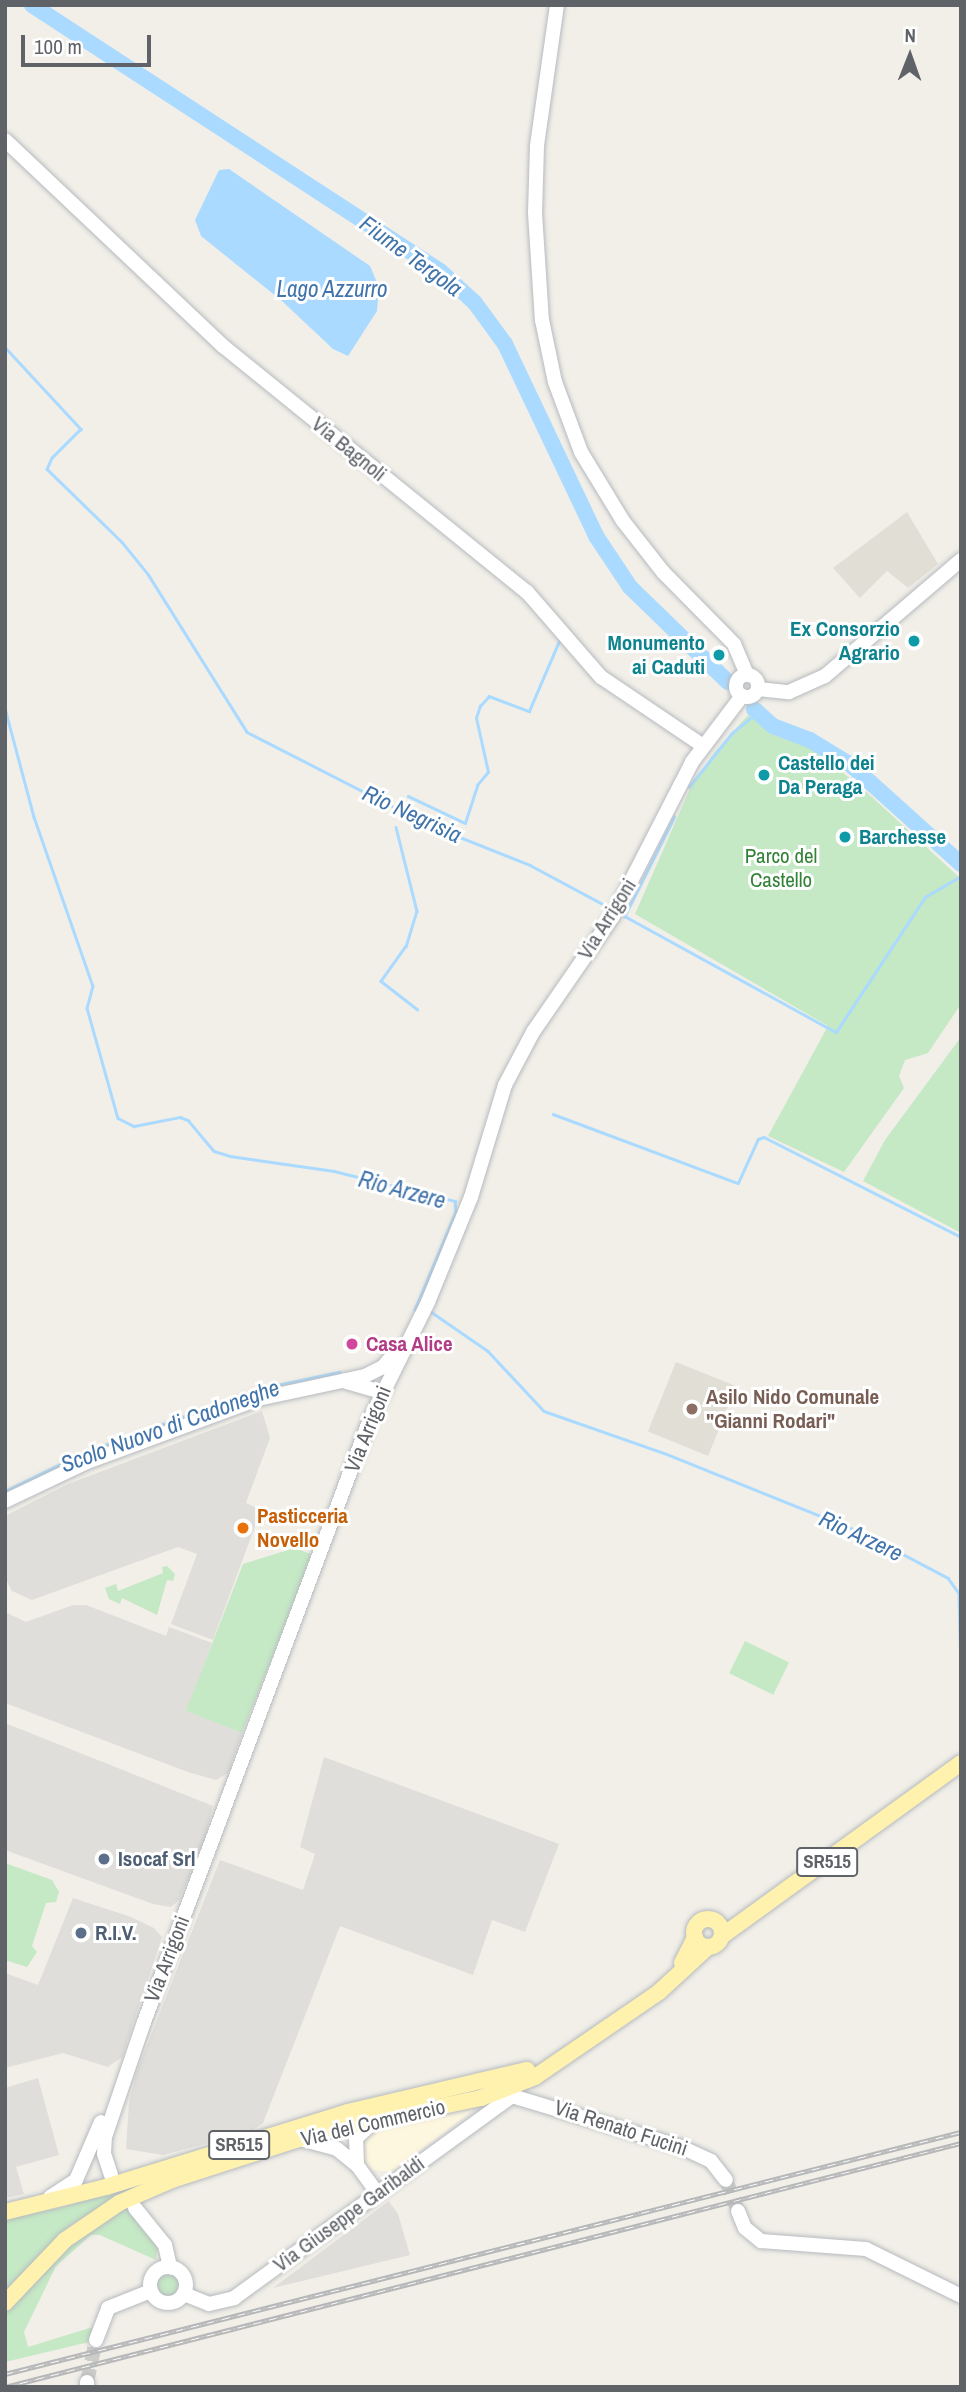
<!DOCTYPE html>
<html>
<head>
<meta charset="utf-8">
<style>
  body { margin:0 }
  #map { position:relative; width:966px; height:2392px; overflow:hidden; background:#f1efe8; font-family:"Archivo Narrow",sans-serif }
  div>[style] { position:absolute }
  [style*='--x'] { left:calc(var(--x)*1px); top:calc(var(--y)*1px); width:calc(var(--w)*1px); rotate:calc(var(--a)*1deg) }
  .commercial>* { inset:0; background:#fef7e0 }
  .industrial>* { inset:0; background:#e0deda }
  .education>* { inset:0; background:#e1ded6; transform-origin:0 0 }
  .green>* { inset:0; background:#c5e8c5; transform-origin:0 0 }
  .round { border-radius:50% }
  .water>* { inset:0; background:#aadaff }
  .stream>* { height:2.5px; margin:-1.25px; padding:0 1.25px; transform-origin:1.25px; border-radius:1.25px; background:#aadaff }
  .river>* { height:16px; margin:-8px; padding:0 8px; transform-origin:8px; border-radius:8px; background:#aadaff }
  .secondary-tunnel>* { height:14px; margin-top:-7px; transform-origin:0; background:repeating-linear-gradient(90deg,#ccccc8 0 14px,transparent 0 21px) }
  .roads { filter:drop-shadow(0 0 2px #b6babf) drop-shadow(0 0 2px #b6babf) }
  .secondary>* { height:14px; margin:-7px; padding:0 7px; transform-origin:7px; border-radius:7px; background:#fff }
  .secondary>.ring { margin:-7px; padding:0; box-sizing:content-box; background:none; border:14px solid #fff; border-radius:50% }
  .primary>* { height:16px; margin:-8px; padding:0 8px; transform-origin:8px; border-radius:8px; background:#fff2af }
  .primary>.ring { margin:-8px; padding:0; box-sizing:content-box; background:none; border:16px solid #fff2af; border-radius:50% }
  .rail>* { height:5px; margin-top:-2.5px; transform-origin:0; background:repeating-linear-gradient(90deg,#fff 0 8px,#b6b7b8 0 16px); box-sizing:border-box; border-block:2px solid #b6b7b8 }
  .dots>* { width:19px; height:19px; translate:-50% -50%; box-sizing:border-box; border:4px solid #fff; border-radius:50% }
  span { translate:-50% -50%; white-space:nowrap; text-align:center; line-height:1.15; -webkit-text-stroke:6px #fff; paint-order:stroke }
  .shield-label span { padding:2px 5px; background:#fff; border:2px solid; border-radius:5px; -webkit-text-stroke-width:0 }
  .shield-label { font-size:19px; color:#5f6368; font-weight:700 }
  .street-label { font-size:21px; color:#5f6368 }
  .culture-label { font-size:21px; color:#0d838f; font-weight:700 }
  .right { translate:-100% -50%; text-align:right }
  .left { translate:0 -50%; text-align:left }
  .park-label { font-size:21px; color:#348238 }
  .hotel-label { font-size:21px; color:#b23c85; font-weight:700 }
  .education-label { font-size:21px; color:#785e54; font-weight:700 }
  .food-label { font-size:21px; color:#c56008; font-weight:700 }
  .service-label { font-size:21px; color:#4e5e75; font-weight:700 }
  .water-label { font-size:23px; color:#4174aa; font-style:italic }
  .frame { position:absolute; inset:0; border:7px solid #5f6368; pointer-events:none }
  .north { position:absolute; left:875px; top:21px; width:70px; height:70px; -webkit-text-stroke:5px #fff; paint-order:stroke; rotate:1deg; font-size:19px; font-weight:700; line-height:28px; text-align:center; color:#5f6368 }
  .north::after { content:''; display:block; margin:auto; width:24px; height:32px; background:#5f6368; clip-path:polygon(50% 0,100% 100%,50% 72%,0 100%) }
  .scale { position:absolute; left:21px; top:35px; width:130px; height:32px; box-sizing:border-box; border:4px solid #5f6368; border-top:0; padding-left:9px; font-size:21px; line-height:24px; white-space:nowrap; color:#5f6368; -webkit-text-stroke:5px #fff; paint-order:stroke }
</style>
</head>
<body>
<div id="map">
  <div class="commercial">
    <div style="clip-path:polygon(471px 2105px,473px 2110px,392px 2172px,372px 2170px,365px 2163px,359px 2147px,372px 2131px)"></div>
  </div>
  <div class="industrial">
    <div style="clip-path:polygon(262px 1411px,270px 1438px,246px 1503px,261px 1510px,213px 1640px,171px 1624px,197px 1554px,178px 1547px,32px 1600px,12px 1591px,5px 1578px,5px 1516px,68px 1484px)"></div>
    <div style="clip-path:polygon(73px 1605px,86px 1605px,166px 1636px,169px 1627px,212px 1643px,187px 1711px,242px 1733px,228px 1773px,216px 1780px,188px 1772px,5px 1703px,5px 1612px,26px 1622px)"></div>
    <div style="clip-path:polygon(5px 1723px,213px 1806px,204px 1842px,179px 1900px,171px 1907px,153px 1904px,5px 1850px)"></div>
    <div style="clip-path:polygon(324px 1757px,559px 1844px,525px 1932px,492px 1920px,473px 1975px,340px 1926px,263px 2123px,250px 2132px,163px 2155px,126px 2149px,129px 2102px,137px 2071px,220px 1860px,303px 1890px,315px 1854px,300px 1847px)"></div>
    <div style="clip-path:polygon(73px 1898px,131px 1917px,154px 1928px,162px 1937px,122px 2057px,108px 2067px,63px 2053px,5px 2068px,5px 1973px,38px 1985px)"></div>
    <div style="clip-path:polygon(38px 2078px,59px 2155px,16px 2167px,24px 2194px,5px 2198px,5px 2088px)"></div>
    <div style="clip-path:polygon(389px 2201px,398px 2214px,410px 2255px,273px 2288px)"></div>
  </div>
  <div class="education">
    <div style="clip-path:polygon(907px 512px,938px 564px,908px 588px,887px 571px,860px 598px,833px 568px)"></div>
    <div style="left:676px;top:1362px;width:65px;height:75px;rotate:22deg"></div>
  </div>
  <div class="green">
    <div style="clip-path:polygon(748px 715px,771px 731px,807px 745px,860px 786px,961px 879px,961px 1004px,928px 1053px,905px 1060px,899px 1076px,904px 1088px,844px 1172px,768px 1136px,828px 1026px,635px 914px,690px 789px,713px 754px)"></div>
    <div style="clip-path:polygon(961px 1037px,961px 1233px,863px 1181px,885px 1140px)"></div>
    <div style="clip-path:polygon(295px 1548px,313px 1555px,242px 1733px,186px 1711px,243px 1564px)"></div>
    <div style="clip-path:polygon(167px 1566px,175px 1574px,173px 1581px,167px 1580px,157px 1615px,122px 1598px,120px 1604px,109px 1599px,105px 1588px,116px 1584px,118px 1591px,163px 1573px,162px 1567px)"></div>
    <div style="left:745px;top:1641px;width:49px;height:36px;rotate:26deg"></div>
    <div style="clip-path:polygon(5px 1863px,52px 1880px,59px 1892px,56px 1902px,46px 1903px,32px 1946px,37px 1952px,27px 1967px,5px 1960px)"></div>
    <div style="clip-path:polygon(155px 2178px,74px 2223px,5px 2294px,5px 2219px,63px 2207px)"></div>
    <div style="clip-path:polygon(128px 2205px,158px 2245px,156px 2260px,100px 2235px,91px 2235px,56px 2266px,24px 2332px,28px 2347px,93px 2327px,89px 2342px,5px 2362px,5px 2313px,62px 2251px)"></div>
    <div class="round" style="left:157px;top:2273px;width:24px;height:24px"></div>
  </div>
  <div class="water">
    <div style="clip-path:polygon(229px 169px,370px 266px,379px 287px,377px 311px,348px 356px,333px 349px,282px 301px,201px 236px,195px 220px,219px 170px)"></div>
  </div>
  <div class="stream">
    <div style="--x:5;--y:347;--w:112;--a:47.2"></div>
    <div style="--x:81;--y:429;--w:41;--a:135"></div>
    <div style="--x:52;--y:458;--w:12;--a:114"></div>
    <div style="--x:47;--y:469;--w:105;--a:44.2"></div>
    <div style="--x:122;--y:542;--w:41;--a:50.9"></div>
    <div style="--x:148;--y:574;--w:186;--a:57.9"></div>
    <div style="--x:247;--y:732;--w:202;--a:27.1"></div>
    <div style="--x:427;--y:824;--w:111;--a:21.7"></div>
    <div style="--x:530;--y:865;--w:93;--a:28.2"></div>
    <div style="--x:5;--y:708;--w:113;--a:75.1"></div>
    <div style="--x:34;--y:817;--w:179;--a:70.8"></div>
    <div style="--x:93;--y:986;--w:23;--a:105"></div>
    <div style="--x:87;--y:1008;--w:114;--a:74.3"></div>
    <div style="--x:118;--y:1118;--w:18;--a:27"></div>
    <div style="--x:134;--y:1126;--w:47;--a:-11.1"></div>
    <div style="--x:180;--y:1117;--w:9;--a:21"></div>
    <div style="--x:188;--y:1120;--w:40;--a:50"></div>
    <div style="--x:214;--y:1151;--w:17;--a:17"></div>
    <div style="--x:230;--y:1156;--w:105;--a:8.2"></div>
    <div style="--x:334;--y:1171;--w:125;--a:13.9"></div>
    <div style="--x:455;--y:1201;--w:11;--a:85"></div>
    <div style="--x:456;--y:1212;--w:106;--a:112.7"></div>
    <div style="--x:689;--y:787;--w:69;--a:-51.5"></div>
    <div style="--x:732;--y:733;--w:32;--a:-39"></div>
    <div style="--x:408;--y:796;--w:63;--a:25.3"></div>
    <div style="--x:465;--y:823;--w:40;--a:-72"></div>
    <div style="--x:477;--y:785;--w:17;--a:-50"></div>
    <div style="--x:488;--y:772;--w:55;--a:-102.5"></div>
    <div style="--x:476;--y:718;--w:13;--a:-72"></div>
    <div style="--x:480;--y:706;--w:13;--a:-48"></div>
    <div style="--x:489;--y:696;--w:43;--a:20.6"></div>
    <div style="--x:529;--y:711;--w:76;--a:-66.8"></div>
    <div style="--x:396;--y:827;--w:87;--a:76"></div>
    <div style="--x:417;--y:911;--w:37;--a:107"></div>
    <div style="--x:406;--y:946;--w:43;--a:125.5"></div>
    <div style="--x:381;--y:981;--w:46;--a:37.9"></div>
    <div style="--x:621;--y:914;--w:245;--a:28.8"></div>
    <div style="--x:836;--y:1032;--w:162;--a:-56.6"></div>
    <div style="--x:925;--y:897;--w:42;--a:-30.3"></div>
    <div style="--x:624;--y:917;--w:112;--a:-63.4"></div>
    <div style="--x:553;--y:1114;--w:197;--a:20.5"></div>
    <div style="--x:738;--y:1183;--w:48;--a:-65.6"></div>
    <div style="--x:758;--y:1139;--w:6;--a:-18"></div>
    <div style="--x:764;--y:1137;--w:221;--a:26.9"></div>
    <div style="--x:430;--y:1311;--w:70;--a:34.6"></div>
    <div style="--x:488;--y:1351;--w:82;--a:47"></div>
    <div style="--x:544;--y:1411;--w:127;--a:19.3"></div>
    <div style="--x:664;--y:1453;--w:217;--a:21.9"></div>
    <div style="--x:865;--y:1534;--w:94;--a:27.9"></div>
    <div style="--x:948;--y:1578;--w:19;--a:54"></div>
    <div style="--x:959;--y:1593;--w:74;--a:88.5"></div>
    <div style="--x:5;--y:1491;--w:87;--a:-26"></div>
    <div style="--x:83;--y:1453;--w:191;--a:-19.9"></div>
    <div style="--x:263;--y:1388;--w:78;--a:-11.9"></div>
  </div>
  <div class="river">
    <div style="--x:32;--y:5;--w:487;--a:33.1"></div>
    <div style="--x:440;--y:271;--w:47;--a:42.4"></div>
    <div style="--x:475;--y:303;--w:51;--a:53.8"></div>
    <div style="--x:505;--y:344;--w:212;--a:64.6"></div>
    <div style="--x:596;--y:536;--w:61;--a:56.3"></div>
    <div style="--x:630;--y:587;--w:136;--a:44.1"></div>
    <div style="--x:754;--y:709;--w:25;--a:42"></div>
    <div style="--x:773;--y:726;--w:40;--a:21"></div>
    <div style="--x:810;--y:740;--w:48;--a:31.4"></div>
    <div style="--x:851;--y:765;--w:148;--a:42"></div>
  </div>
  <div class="secondary-tunnel">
    <div style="--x:726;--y:2180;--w:33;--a:69"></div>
    <div style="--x:87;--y:2382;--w:43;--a:-77.9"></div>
  </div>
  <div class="roads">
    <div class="secondary">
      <div style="--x:557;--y:5;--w:142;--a:98.1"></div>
      <div style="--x:537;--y:146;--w:67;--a:91.7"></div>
      <div style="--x:535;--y:213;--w:107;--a:86.3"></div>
      <div style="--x:542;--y:320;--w:63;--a:78.2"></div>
      <div style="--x:555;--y:382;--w:75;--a:69.6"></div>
      <div style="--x:581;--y:452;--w:81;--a:58.7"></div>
      <div style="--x:623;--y:521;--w:65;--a:51.9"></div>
      <div style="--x:663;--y:572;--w:101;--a:45.4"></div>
      <div style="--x:734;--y:644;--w:33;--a:67"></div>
      <div style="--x:5;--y:140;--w:300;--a:43.4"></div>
      <div style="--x:223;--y:346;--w:391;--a:39"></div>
      <div style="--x:527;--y:592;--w:113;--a:49"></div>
      <div style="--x:601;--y:677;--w:122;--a:34"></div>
      <div class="ring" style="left:736px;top:675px;width:8px;height:8px"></div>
      <div style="--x:758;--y:689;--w:31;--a:6"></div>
      <div style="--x:789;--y:692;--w:39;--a:-24"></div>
      <div style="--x:825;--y:676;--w:179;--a:-40.5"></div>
      <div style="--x:343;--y:1381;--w:40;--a:16"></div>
      <div style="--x:5;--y:1501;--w:91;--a:-25.4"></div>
      <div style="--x:87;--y:1462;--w:182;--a:-20.2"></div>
      <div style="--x:258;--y:1399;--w:109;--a:-12.1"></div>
      <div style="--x:365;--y:1376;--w:20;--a:-27"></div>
      <div style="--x:383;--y:1367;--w:16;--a:-50"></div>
      <div style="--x:300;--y:2139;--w:38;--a:15"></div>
      <div style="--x:337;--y:2149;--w:26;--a:39"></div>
      <div style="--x:357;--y:2165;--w:34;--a:54"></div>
      <div style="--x:357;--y:2165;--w:27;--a:-92"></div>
      <div style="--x:356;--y:2138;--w:25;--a:-42"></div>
      <div style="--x:111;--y:2175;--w:22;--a:-108"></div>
      <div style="--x:104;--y:2154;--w:17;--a:-87"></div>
      <div style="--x:105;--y:2137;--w:121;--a:-71.3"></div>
      <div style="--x:144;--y:2022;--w:644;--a:-69.45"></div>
      <div style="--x:370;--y:1419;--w:131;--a:-63.6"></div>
      <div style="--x:428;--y:1302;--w:113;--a:-67.7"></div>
      <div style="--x:471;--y:1197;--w:117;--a:-73.1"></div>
      <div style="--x:505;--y:1085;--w:60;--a:-62.2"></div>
      <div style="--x:533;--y:1032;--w:141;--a:-55.4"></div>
      <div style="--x:613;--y:916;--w:173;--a:-62.8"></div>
      <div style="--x:692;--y:762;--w:83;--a:-52.9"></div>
      <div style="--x:50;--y:2197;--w:31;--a:-33"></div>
      <div style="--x:76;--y:2180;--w:63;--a:-66.7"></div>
      <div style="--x:135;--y:2208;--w:48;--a:51"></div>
      <div style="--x:165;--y:2245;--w:23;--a:77"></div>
      <div style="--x:738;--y:2211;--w:18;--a:68"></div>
      <div style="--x:745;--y:2228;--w:21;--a:39"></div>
      <div style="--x:761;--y:2241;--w:105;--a:4.4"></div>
      <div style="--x:866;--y:2249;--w:106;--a:26.3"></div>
      <div class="ring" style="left:150px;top:2267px;width:22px;height:22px"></div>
      <div style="--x:184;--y:2294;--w:27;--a:22"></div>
      <div style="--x:209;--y:2304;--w:26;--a:-13"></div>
      <div style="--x:234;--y:2298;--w:344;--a:-36"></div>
      <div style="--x:512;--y:2096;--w:177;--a:16.8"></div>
      <div style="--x:681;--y:2147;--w:33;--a:25"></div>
      <div style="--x:711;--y:2161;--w:24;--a:52"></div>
      <div style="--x:96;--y:2340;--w:34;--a:-69"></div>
      <div style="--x:108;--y:2308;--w:46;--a:-21.6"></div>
      <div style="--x:87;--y:2387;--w:5;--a:-90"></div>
    </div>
    <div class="primary">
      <div class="ring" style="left:694px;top:1919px;width:12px;height:12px"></div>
      <div style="--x:722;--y:1936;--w:295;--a:-35.9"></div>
      <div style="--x:682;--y:1963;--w:29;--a:-63"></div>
      <div style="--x:5;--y:2212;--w:104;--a:-13.9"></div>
      <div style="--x:106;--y:2187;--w:253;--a:-17.2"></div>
      <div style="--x:348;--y:2112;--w:184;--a:-13.2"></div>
      <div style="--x:5;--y:2303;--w:87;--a:-46.4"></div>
      <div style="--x:65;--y:2240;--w:65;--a:-34.4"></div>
      <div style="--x:119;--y:2203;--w:58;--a:-23.5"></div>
      <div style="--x:172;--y:2180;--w:160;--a:-17.9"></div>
      <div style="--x:324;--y:2131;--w:160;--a:-11.9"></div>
      <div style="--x:481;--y:2098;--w:58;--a:-21.3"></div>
      <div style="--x:535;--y:2077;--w:150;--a:-34.4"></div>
      <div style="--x:659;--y:1992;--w:67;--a:-42.6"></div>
    </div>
  </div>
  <div class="rail">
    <div style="--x:5;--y:2374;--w:986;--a:-14.21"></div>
    <div style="--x:5;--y:2387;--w:987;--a:-14.32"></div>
  </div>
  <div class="dots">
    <div style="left:914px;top:641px;background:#0f9aa8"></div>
    <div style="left:719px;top:655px;background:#0f9aa8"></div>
    <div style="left:764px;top:775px;background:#0f9aa8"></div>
    <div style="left:845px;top:837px;background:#0f9aa8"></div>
    <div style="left:352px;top:1344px;background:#d1479c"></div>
    <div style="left:692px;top:1409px;background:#8d6e63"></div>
    <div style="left:243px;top:1528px;background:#e8710a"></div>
    <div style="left:104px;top:1859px;background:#5c6f8a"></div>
    <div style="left:81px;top:1933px;background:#5c6f8a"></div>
  </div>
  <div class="shield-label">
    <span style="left:827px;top:1862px">SR515</span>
    <span style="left:239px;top:2145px">SR515</span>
  </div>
  <div class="street-label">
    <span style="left:349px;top:449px;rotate:39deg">Via Bagnoli</span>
    <span style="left:607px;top:919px;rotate:-58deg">Via Arrigoni</span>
    <span style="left:368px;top:1429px;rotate:-68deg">Via Arrigoni</span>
    <span style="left:167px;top:1959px;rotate:-69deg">Via Arrigoni</span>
    <span style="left:373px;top:2123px;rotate:-13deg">Via del Commercio</span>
    <span style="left:621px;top:2128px;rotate:18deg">Via Renato Fucini</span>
    <span style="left:349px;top:2214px;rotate:-36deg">Via Giuseppe Garibaldi</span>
  </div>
  <div class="culture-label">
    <span class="right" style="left:900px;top:641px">Ex Consorzio<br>Agrario</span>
    <span class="right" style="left:705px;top:655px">Monumento<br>ai Caduti</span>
    <span class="left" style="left:778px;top:775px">Castello dei<br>Da Peraga</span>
    <span class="left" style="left:859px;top:837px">Barchesse</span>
  </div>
  <div class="park-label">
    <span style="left:781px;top:868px">Parco del<br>Castello</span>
  </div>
  <div class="hotel-label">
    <span class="left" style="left:366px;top:1344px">Casa Alice</span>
  </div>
  <div class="education-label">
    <span class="left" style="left:706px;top:1409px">Asilo Nido Comunale<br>"Gianni Rodari"</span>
  </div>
  <div class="food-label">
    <span class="left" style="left:257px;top:1528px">Pasticceria<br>Novello</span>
  </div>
  <div class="service-label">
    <span class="left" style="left:118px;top:1859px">Isocaf Srl</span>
    <span class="left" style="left:95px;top:1933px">R.I.V.</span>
  </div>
  <div class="water-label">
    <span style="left:411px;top:256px;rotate:36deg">Fiume Tergola</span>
    <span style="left:332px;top:289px">Lago Azzurro</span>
    <span style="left:412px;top:814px;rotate:25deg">Rio Negrisia</span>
    <span style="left:402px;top:1190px;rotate:15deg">Rio Arzere</span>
    <span style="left:170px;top:1426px;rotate:-20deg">Scolo Nuovo di Cadoneghe</span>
    <span style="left:861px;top:1536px;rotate:25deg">Rio Arzere</span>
  </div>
  <div class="frame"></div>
  <div class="north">N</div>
  <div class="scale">100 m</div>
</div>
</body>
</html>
